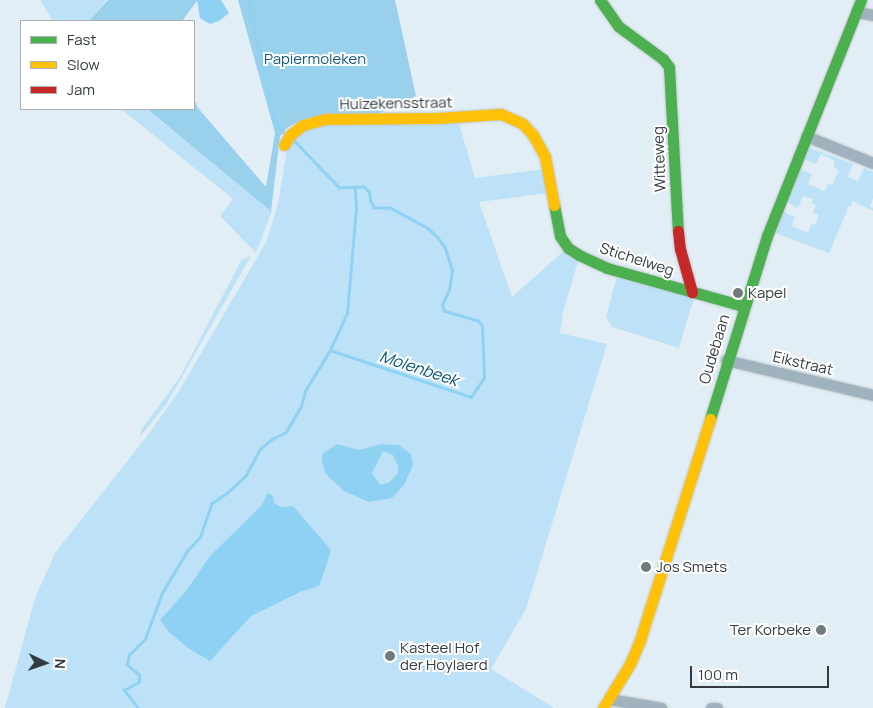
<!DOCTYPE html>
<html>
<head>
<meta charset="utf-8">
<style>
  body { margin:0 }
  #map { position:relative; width:873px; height:708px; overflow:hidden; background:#e2eef5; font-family:Manrope,sans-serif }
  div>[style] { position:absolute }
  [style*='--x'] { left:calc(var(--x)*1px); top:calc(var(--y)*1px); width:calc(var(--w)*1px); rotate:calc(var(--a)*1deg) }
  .green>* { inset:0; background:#bde2f7 }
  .forest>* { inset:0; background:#99d0eb }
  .water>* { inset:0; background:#8fd1f2 }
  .stream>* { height:2.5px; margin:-1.25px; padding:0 1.25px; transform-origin:1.25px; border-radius:1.25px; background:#8fd1f2 }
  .roads { filter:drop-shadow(0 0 1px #c0c9cf) drop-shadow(0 0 1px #c0c9cf) }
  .street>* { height:11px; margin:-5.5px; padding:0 5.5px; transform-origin:5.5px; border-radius:5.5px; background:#a0b2bd }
  .fast>* { height:11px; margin:-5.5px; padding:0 5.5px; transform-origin:5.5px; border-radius:5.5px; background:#4caf50 }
  .slow>* { height:11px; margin:-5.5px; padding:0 5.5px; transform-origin:5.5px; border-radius:5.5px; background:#ffc107 }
  .jam>* { height:11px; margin:-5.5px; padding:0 5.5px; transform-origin:5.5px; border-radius:5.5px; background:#c62828 }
  .dots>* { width:14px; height:14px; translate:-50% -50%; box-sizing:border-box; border:2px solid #fff; border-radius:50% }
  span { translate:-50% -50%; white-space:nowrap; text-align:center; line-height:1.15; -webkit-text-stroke:4px #fff; paint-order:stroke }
  .park-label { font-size:15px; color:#155b79 }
  .street-label { font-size:15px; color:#323b40 }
  .poi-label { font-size:15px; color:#323b40 }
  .left { translate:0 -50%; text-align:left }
  .right { translate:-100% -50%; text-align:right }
  .water-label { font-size:16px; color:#075371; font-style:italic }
  .legend { position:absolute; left:20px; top:20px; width:175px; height:90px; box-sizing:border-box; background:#fff; border:1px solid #adb1b3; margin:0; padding:6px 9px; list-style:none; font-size:15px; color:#323b40 }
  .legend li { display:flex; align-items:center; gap:10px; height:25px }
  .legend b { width:25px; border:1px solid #adb1b3 }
  .north { position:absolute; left:20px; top:638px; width:50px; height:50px; -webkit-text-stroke:4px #fff; paint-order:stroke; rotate:93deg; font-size:14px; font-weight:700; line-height:20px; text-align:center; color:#323b40 }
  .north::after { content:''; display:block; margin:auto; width:18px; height:22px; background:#323b40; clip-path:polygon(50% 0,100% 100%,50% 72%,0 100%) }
  .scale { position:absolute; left:690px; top:666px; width:139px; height:22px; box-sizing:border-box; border:2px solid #323b40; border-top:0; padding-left:6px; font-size:15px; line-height:18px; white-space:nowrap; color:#323b40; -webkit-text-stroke:4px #fff; paint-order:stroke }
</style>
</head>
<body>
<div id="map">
  <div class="green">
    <div style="clip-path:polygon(40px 0,107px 0,89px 21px,53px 21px)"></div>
    <div style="clip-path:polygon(121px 109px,146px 109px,272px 211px,256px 253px,220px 216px,233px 199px)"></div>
    <div style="clip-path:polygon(458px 120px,475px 178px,544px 169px,548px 193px,479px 202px,512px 297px,565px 250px,579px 258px,563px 312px,560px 333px,607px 344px,526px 609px,491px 669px,554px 708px,5px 708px,35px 598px,55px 553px,150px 432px,179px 391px,266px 242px,278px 204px,287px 150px,295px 135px,324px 122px)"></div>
    <div style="clip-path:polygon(810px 148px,853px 164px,848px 177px,858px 181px,864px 168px,873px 172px,873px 198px,870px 206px,873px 208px,873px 211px,853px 201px,851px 206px,849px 206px,829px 253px,775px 233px,783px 212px,795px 217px,792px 226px,808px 233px,811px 224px,815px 225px,819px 215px,813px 213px,816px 205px,811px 203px,813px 199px,803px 196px,798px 208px,787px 202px,800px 169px,812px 174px,808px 184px,824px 191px,828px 184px,832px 185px,839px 170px,833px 167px,835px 161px,821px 154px,816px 164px,804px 159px)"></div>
    <div style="clip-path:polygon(251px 256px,167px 403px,140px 437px,141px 430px,180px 377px,242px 259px)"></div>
    <div style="clip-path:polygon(618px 273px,694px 297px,679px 348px,612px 327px,606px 317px)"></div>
  </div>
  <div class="forest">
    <div style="clip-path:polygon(108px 0,197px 0,197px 1px,182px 21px,89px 21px)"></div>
    <div style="clip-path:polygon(238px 0,395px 0,416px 96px,376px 115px,304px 119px,288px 127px,280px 136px,271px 211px,147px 109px,194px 109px,194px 99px,198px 108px,266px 187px,275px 133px)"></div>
  </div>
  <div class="water">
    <div style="clip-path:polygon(197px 0,221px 0,229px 13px,219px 21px,210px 24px,200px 18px)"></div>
    <div style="clip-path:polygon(evenodd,337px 444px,359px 450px,381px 444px,399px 445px,411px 454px,413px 465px,404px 485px,392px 498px,369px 502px,344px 491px,326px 474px,322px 462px,322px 454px,337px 444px,383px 451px,393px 455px,398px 466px,398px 473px,390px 482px,380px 485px,372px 473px,383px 451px)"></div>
    <div style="clip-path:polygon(268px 493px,273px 496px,274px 503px,281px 507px,293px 506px,331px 550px,326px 567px,319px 586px,300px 592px,251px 616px,210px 661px,188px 648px,168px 631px,160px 620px,186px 591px,210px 556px,261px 506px)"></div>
  </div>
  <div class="stream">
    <div style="--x:249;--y:0;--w:126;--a:78.1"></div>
    <div style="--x:275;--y:123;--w:13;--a:48"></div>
    <div style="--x:330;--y:350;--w:41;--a:-65.3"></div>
    <div style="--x:347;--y:313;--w:104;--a:-85.1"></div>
    <div style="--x:356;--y:209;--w:20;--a:-93"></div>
    <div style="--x:138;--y:708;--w:23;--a:-128"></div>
    <div style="--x:124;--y:690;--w:17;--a:-28"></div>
    <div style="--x:139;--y:682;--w:7;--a:-90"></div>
    <div style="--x:139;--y:675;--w:16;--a:-140"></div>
    <div style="--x:127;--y:665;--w:10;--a:-79"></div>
    <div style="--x:129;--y:655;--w:23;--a:-45"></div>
    <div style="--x:145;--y:639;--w:49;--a:-69.7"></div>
    <div style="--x:162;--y:593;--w:49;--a:-59.2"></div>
    <div style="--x:187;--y:551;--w:19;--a:-47"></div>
    <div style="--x:200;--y:537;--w:36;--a:-71"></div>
    <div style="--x:212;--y:503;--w:18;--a:-34"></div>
    <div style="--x:227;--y:493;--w:26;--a:-43"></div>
    <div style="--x:246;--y:475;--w:30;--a:-62"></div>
    <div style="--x:260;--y:449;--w:16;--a:-40"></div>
    <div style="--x:272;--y:439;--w:16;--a:-27"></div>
    <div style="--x:286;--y:432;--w:30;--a:-60"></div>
    <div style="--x:301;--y:406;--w:16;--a:-75"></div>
    <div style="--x:305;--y:391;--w:48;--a:-58.6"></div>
    <div style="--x:330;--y:350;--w:149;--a:18.4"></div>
    <div style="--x:471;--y:397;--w:23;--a:-56"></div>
    <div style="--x:484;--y:378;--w:52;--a:-92.2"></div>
    <div style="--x:482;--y:326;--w:6;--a:-129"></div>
    <div style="--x:478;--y:321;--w:35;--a:-164"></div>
    <div style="--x:444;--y:311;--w:6;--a:-108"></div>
    <div style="--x:442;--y:305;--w:17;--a:-65"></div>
    <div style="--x:449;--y:290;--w:20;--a:-81"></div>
    <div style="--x:452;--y:270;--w:23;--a:-108"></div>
    <div style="--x:445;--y:248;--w:14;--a:-126"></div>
    <div style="--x:437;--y:237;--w:13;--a:-138"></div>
    <div style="--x:427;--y:228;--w:42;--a:-151.6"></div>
    <div style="--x:390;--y:208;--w:16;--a:180"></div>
    <div style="--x:374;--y:208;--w:9;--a:-117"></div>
    <div style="--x:370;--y:200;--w:8;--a:-97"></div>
    <div style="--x:369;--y:192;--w:7;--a:-135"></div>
    <div style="--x:364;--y:187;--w:25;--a:178"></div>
    <div style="--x:339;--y:188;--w:66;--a:-133.8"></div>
  </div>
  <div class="roads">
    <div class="street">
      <div style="--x:856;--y:12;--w:17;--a:10"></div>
      <div style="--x:806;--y:136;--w:72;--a:21.9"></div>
      <div style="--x:726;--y:360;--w:151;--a:13.4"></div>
      <div style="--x:609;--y:699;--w:53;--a:9.8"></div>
      <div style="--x:711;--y:708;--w:6;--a:0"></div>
    </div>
    <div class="fast">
      <div style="--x:600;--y:0;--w:32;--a:55"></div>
      <div style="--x:618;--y:26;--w:56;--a:36.3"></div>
      <div style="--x:663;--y:59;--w:10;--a:53"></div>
      <div style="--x:669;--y:67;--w:164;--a:86.9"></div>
      <div style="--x:554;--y:205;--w:32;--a:79"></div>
      <div style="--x:560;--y:236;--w:14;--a:56"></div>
      <div style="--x:568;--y:248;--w:13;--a:32"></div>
      <div style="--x:579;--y:255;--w:31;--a:25"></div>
      <div style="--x:607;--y:268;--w:141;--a:15.6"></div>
      <div style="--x:710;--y:419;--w:192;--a:-72.7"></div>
      <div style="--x:767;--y:236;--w:254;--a:-68.3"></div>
    </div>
    <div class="slow">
      <div style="--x:284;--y:145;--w:12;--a:-59"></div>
      <div style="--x:290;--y:135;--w:16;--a:-38"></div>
      <div style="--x:303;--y:125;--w:24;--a:-15"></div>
      <div style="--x:326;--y:119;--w:111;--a:-0.5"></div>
      <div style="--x:437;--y:118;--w:64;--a:-3.6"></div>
      <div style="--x:501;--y:114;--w:24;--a:24"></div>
      <div style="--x:523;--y:124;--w:15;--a:48"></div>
      <div style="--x:533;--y:135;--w:25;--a:61"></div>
      <div style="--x:545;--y:157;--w:49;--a:79.4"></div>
      <div style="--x:603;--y:708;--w:52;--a:-58.5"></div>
      <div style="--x:630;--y:664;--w:26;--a:-67"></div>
      <div style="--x:640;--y:640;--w:232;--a:-72.4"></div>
    </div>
    <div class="jam">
      <div style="--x:678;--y:231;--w:18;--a:84"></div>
      <div style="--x:680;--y:249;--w:45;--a:74.4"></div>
    </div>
  </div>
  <div class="dots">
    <div style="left:738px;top:293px;background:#707a7f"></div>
    <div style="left:646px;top:567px;background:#707a7f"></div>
    <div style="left:821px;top:630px;background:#707a7f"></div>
    <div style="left:390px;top:656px;background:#707a7f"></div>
  </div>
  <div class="park-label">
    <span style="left:315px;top:59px">Papiermoleken</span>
  </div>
  <div class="street-label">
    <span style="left:396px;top:103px;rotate:-1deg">Huizekensstraat</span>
    <span style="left:659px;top:159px;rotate:-92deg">Witteweg</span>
    <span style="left:637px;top:259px;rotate:18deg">Stichelweg</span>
    <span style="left:714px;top:349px;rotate:-73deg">Oudebaan</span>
    <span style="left:803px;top:363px;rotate:13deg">Eikstraat</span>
  </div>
  <div class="poi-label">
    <span class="left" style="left:748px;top:293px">Kapel</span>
    <span class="left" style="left:656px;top:567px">Jos Smets</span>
    <span class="right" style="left:811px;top:630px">Ter Korbeke</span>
    <span class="left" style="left:400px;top:656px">Kasteel Hof<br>der Hoylaerd</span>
  </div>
  <div class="water-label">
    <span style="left:419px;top:368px;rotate:18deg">Molenbeek</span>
  </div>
  <ul class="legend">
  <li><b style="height:6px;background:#4caf50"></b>Fast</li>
  <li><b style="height:6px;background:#ffc107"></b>Slow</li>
  <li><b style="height:6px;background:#c62828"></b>Jam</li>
  </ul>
  <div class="north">N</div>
  <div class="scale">100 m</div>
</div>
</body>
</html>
